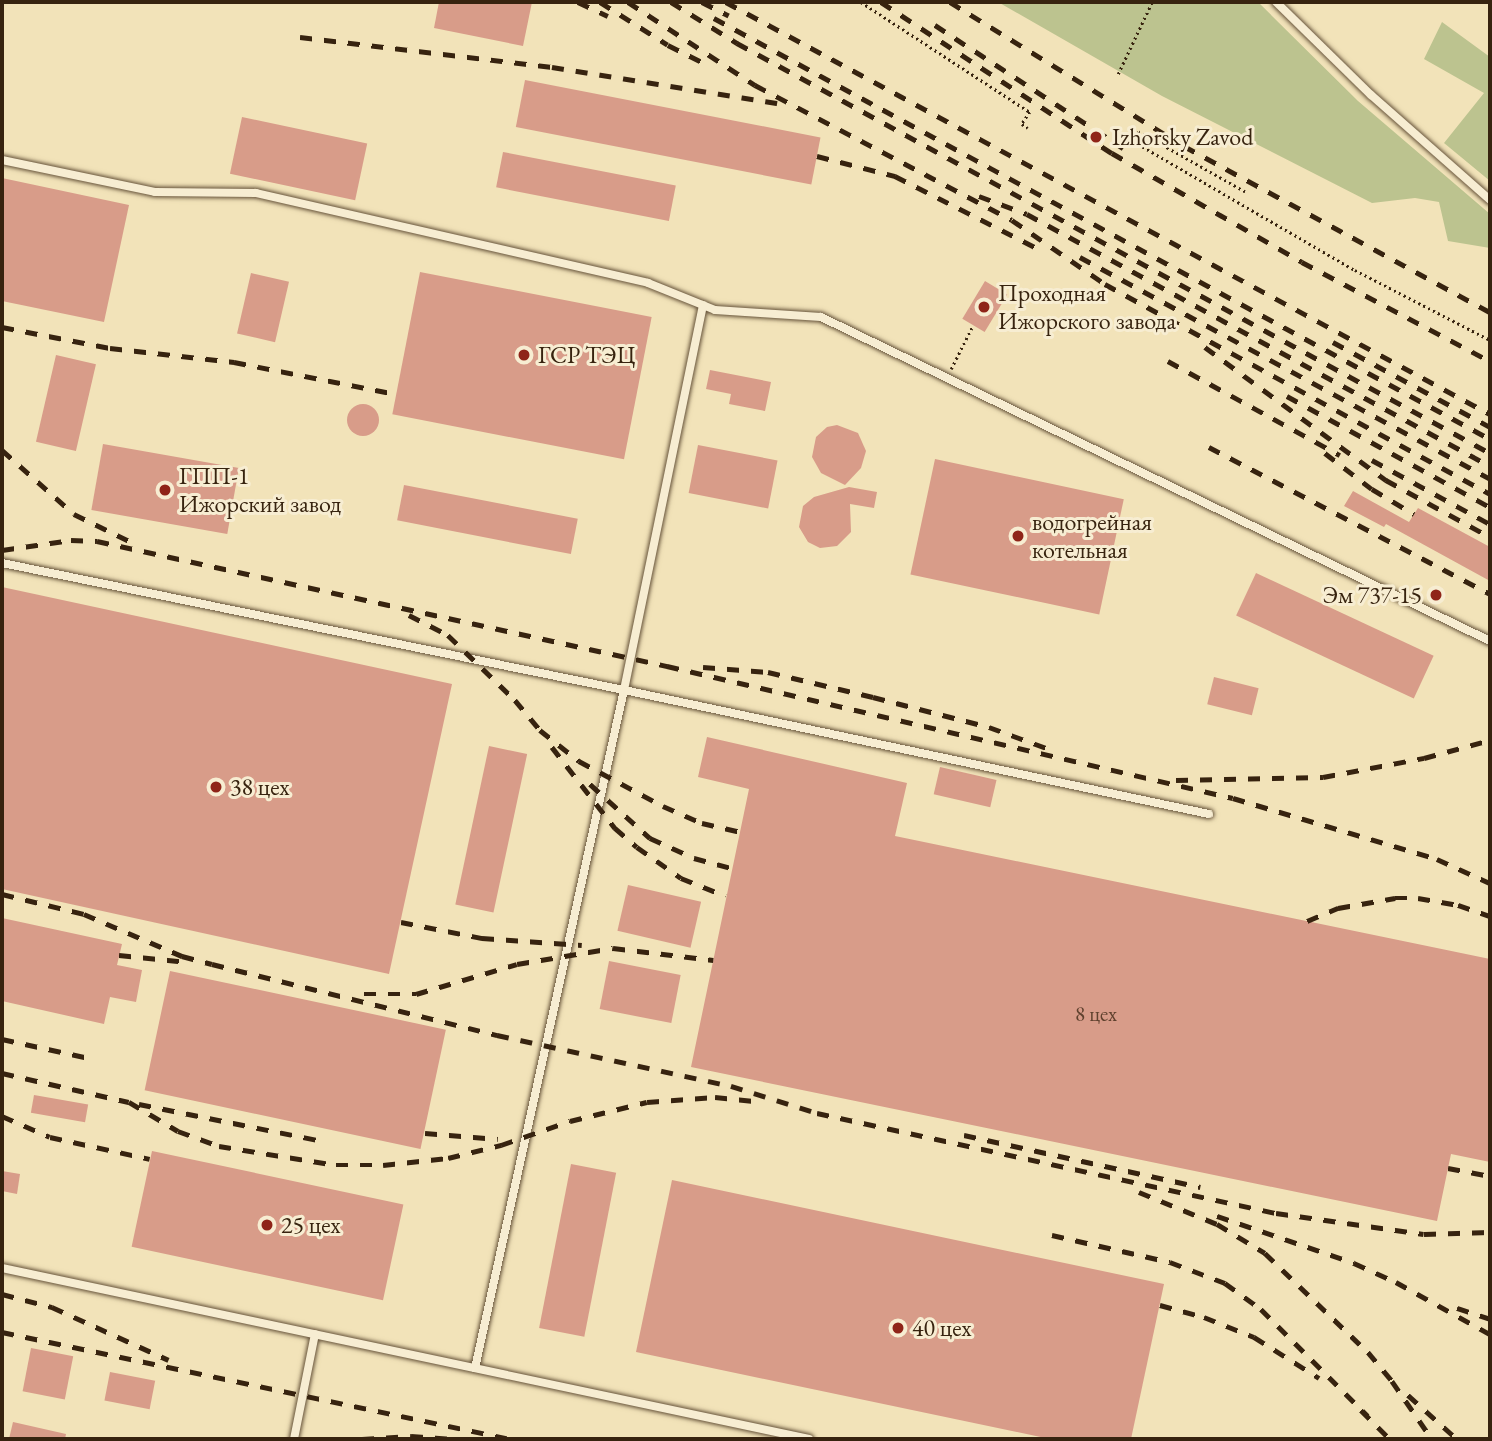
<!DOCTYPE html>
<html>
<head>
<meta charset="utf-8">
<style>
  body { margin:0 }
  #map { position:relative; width:1492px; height:1441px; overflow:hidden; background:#f2e3b9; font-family:"EB Garamond",serif }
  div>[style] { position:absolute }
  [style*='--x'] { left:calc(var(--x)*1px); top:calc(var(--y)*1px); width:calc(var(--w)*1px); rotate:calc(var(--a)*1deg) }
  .green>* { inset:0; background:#bcc38f }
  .building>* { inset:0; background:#d89c89; transform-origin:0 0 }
  .round { border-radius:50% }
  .path>* { height:2.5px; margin-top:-1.25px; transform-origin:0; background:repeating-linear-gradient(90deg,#37230f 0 2px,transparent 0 5.5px) }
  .roads { filter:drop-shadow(0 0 2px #66533a) drop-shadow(0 0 2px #66533a) }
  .lane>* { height:8px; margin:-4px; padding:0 4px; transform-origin:4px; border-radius:4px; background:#f7edd2 }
  .rail>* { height:4.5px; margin-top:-2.25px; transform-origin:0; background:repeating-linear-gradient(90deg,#37230f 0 12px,transparent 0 24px) }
  .dots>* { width:19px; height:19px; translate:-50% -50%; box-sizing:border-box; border:4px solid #f7edd2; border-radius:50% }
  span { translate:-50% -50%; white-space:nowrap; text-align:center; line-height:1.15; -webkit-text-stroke:6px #f7edd2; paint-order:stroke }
  .number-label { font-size:21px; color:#5f412e }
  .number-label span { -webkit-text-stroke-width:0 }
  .poi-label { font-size:24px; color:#37230f }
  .left { translate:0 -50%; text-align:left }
  .right { translate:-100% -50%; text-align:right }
  .frame { position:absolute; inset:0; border:4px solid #37230f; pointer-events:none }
</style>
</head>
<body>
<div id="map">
  <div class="green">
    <div style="clip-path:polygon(998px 2px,1258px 2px,1358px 101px,1490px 214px,1490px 248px,1448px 241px,1439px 202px,1415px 198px,1372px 203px,1162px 96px)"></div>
    <div style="clip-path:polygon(1442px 22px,1490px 57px,1490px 181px,1444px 143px,1484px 93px,1424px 59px)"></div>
  </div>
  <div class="building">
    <div style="clip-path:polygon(439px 2px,532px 2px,523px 46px,434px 28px)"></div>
    <div style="left:525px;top:80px;width:301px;height:48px;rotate:11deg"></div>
    <div style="left:242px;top:117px;width:128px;height:58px;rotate:12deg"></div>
    <div style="left:503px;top:152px;width:176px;height:36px;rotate:11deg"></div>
    <div style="clip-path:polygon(2px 178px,129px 205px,104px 322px,2px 301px)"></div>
    <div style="left:420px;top:272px;width:236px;height:145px;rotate:11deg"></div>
    <div style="left:251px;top:273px;width:39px;height:62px;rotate:13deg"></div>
    <div style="left:985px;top:281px;width:26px;height:44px;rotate:31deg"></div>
    <div style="left:56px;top:355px;width:41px;height:89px;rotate:13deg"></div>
    <div style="clip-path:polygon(710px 370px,771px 382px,765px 411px,729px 404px,731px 394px,706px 389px)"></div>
    <div class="round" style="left:347px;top:404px;width:32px;height:32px"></div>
    <div style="clip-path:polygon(837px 425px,858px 433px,866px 451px,861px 468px,845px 485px,821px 473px,812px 457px,816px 437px,827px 427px)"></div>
    <div style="left:103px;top:444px;width:138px;height:67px;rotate:10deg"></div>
    <div style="left:698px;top:445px;width:81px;height:49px;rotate:11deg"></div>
    <div style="left:935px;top:459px;width:193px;height:118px;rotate:12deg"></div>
    <div style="left:404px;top:485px;width:177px;height:36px;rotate:11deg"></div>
    <div style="clip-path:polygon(849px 487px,877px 492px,874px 508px,850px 504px,851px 532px,837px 546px,820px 548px,808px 542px,799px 527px,803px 506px,814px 497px)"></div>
    <div style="clip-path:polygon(1353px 491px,1409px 522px,1418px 508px,1490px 547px,1490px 581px,1386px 524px,1384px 527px,1344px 506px)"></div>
    <div style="left:1256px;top:573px;width:196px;height:47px;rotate:25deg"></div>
    <div style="clip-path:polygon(2px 587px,452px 684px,389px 974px,2px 889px)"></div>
    <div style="left:1214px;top:677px;width:46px;height:28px;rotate:14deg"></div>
    <div style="clip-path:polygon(707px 737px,907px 783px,895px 836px,1490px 959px,1490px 1162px,1451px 1154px,1437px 1221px,691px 1067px,749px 789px,698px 777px)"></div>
    <div style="left:489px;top:746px;width:39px;height:162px;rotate:12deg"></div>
    <div style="left:940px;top:767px;width:58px;height:28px;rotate:13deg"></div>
    <div style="left:628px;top:885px;width:75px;height:47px;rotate:13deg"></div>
    <div style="clip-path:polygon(2px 918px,122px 944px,117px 965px,142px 970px,136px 1002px,110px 997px,104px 1024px,2px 1001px)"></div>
    <div style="left:609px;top:961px;width:73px;height:49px;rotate:11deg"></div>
    <div style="left:170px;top:971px;width:282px;height:122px;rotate:12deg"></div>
    <div style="left:34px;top:1095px;width:55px;height:18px;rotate:10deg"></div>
    <div style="left:152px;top:1151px;width:257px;height:98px;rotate:12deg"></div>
    <div style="left:571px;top:1164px;width:46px;height:167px;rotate:11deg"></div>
    <div style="clip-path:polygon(2px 1171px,20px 1174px,17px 1194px,2px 1191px)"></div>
    <div style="clip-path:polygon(672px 1180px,1164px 1284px,1131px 1439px,1050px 1439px,636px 1352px)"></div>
    <div style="left:31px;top:1348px;width:43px;height:44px;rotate:11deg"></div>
    <div style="left:110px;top:1372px;width:46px;height:29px;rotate:11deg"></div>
    <div style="clip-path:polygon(13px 1422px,66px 1434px,65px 1439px,9px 1439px)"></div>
  </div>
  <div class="path">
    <div style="--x:861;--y:2;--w:202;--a:33.1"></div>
    <div style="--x:1030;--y:112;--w:14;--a:124"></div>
    <div style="--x:1022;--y:124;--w:7;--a:34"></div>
    <div style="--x:1118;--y:74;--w:80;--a:-64.7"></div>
    <div style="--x:1245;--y:192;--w:122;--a:-150.5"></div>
    <div style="--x:1139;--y:132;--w:11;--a:124"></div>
    <div style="--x:1133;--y:141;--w:257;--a:30.2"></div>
    <div style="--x:1355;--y:270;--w:152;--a:27.4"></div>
    <div style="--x:951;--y:369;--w:49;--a:-63.4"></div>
  </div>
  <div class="roads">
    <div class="lane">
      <div style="--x:1276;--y:2;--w:133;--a:44.4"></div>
      <div style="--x:1371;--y:95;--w:159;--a:41.4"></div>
      <div style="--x:2;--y:160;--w:156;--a:11.8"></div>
      <div style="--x:155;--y:192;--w:101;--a:0.6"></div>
      <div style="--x:256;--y:193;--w:402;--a:12.9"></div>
      <div style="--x:648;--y:283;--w:72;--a:21.9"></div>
      <div style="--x:715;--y:310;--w:106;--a:3.8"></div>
      <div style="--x:821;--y:317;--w:743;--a:25.84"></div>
      <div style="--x:2;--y:563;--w:635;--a:11.54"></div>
      <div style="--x:624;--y:690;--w:598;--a:11.97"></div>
      <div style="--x:2;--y:1268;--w:825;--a:11.96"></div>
      <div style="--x:475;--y:1368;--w:694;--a:-77.61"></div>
      <div style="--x:624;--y:690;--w:393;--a:-78.4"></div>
      <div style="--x:294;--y:1439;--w:107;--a:-78.7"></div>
    </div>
  </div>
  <div class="rail">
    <div style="--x:578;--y:2;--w:33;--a:25"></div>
    <div style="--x:600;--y:2;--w:80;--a:32.3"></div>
    <div style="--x:668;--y:45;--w:47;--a:26.6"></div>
    <div style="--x:628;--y:2;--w:152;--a:33.2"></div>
    <div style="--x:755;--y:85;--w:290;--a:27.7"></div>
    <div style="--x:1012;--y:220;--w:113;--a:34.5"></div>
    <div style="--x:1105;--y:284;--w:439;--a:28.6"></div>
    <div style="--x:671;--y:2;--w:78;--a:31.8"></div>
    <div style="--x:737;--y:43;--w:857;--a:28.57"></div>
    <div style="--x:702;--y:2;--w:30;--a:27"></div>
    <div style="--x:726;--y:2;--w:868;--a:28.34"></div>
    <div style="--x:881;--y:2;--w:276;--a:33.2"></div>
    <div style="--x:1112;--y:153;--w:219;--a:29.8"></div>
    <div style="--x:1302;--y:262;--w:212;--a:27.8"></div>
    <div style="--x:950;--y:2;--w:275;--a:31.6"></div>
    <div style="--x:1184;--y:146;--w:348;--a:28.5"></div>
    <div style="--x:714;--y:18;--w:883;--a:28.48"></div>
    <div style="--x:935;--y:25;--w:225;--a:33.2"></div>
    <div style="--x:300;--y:37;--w:254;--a:6.8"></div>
    <div style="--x:552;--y:67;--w:229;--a:9.1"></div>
    <div style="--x:817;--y:156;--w:81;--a:14.4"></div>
    <div style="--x:895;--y:176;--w:159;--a:26.9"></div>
    <div style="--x:979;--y:196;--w:51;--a:20.6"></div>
    <div style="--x:1027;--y:214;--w:527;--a:28.56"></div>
    <div style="--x:1080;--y:257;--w:466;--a:28.4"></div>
    <div style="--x:2;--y:327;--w:110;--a:11"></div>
    <div style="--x:110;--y:348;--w:125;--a:6.4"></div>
    <div style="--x:234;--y:362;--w:165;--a:11.2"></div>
    <div style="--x:1333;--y:342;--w:179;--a:28.4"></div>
    <div style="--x:1205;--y:347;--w:225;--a:36.3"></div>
    <div style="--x:1386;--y:480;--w:119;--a:28.7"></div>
    <div style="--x:1168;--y:361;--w:196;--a:28.7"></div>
    <div style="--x:1287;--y:396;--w:231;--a:28.7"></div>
    <div style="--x:1209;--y:447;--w:317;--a:27.6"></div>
    <div style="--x:2;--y:450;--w:96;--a:41.6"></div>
    <div style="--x:74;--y:514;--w:61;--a:26.1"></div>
    <div style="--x:1325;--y:453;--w:59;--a:37.5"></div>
    <div style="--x:1372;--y:489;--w:49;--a:30.8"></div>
    <div style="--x:1372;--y:460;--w:134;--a:28.5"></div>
    <div style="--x:2;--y:550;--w:70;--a:-8.2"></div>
    <div style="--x:71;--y:540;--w:26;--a:2"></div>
    <div style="--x:97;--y:541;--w:584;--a:12.37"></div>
    <div style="--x:667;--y:666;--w:581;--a:13.13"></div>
    <div style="--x:1233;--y:798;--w:213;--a:16.6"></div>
    <div style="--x:1437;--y:859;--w:58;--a:24.4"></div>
    <div style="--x:409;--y:615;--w:44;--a:27.1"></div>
    <div style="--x:448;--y:635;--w:93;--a:44.1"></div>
    <div style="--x:515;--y:700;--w:39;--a:50"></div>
    <div style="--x:540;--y:730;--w:50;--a:38.5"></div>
    <div style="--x:579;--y:761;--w:95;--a:28.2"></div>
    <div style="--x:663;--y:806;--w:43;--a:23.6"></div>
    <div style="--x:702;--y:823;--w:39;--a:13"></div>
    <div style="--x:703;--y:667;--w:65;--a:4.4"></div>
    <div style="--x:768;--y:672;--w:108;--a:13.4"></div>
    <div style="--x:873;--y:697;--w:120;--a:14.5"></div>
    <div style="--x:989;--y:727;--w:67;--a:20.1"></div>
    <div style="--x:552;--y:747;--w:103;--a:52.1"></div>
    <div style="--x:615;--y:828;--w:29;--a:41"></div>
    <div style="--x:637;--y:847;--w:54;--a:35.2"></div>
    <div style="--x:681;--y:878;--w:48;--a:21.8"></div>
    <div style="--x:1176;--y:780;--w:147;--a:-1.2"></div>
    <div style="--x:1323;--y:777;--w:103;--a:-10.7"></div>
    <div style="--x:1424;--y:758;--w:68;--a:-15.3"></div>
    <div style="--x:590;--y:784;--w:81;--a:42"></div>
    <div style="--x:650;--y:838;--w:48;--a:24.4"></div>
    <div style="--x:694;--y:858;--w:39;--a:15"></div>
    <div style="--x:2;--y:894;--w:84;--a:13.7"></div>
    <div style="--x:84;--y:914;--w:107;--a:23.2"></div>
    <div style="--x:182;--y:956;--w:31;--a:15"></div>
    <div style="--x:212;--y:964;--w:294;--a:14"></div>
    <div style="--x:497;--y:1035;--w:239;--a:12.3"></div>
    <div style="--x:731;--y:1086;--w:90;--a:17.4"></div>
    <div style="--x:817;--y:1113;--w:470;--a:12.3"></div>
    <div style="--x:1276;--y:1213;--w:149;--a:8.1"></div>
    <div style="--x:1424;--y:1234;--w:66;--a:-1.7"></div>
    <div style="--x:1307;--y:921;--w:34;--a:-23"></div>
    <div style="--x:1338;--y:908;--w:58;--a:-10"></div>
    <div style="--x:1395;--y:898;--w:23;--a:0"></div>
    <div style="--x:1418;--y:898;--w:41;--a:9.9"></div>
    <div style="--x:1458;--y:905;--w:34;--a:19"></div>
    <div style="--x:401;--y:922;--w:83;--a:11.2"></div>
    <div style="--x:482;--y:938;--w:100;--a:4"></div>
    <div style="--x:119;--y:955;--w:69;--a:5.8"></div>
    <div style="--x:364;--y:994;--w:52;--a:0"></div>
    <div style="--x:416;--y:994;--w:105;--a:-16.5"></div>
    <div style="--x:517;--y:964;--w:97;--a:-9.5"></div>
    <div style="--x:613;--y:948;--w:101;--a:6.8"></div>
    <div style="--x:2;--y:1039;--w:89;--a:12.3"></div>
    <div style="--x:2;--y:1073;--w:130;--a:12.9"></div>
    <div style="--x:129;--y:1102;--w:57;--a:30.6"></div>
    <div style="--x:178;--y:1131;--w:44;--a:20.1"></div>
    <div style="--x:219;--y:1146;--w:119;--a:9.2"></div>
    <div style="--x:336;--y:1165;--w:47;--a:0"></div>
    <div style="--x:383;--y:1165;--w:65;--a:-6.1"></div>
    <div style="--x:448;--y:1158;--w:55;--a:-13.8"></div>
    <div style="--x:501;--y:1145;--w:73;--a:-19.2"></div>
    <div style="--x:570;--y:1121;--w:79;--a:-13.9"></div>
    <div style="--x:647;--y:1102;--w:68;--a:-4.2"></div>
    <div style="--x:715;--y:1097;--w:39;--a:6"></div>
    <div style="--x:139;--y:1104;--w:188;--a:11.4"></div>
    <div style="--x:2;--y:1116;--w:52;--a:23.6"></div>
    <div style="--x:50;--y:1137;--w:102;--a:12.4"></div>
    <div style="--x:425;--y:1133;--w:73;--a:4.7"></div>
    <div style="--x:964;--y:1135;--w:242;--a:12.4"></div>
    <div style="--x:1448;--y:1168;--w:43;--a:10.8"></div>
    <div style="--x:1139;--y:1192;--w:84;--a:22.3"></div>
    <div style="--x:1217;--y:1224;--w:56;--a:31.1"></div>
    <div style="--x:1265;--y:1253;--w:143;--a:43.9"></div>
    <div style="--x:1368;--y:1352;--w:38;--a:50"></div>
    <div style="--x:1392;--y:1381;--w:70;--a:55.4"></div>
    <div style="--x:1217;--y:1216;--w:145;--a:18.9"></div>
    <div style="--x:1354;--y:1263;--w:46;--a:24.3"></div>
    <div style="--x:1396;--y:1282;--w:107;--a:29"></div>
    <div style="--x:1052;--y:1235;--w:121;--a:12.9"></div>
    <div style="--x:1170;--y:1262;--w:59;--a:20.9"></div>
    <div style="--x:1225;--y:1283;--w:44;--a:35.8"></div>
    <div style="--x:1261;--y:1309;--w:151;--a:45"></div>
    <div style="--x:2;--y:1294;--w:52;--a:14.6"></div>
    <div style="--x:52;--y:1307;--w:128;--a:24.4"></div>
    <div style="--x:1160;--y:1305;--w:46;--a:15.3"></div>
    <div style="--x:1204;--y:1317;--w:54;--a:21.8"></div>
    <div style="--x:1254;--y:1337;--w:77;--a:32.2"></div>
    <div style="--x:1457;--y:1308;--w:35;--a:18"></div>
    <div style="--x:2;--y:1332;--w:519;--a:11.89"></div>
    <div style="--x:1408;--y:1395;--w:66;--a:41.9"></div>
    <div style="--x:1361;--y:1410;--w:41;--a:45"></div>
    <div style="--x:362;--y:1439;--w:49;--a:-3.5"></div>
    <div style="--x:411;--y:1436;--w:39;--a:4"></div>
  </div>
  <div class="dots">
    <div style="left:1096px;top:137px;background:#8f2418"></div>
    <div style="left:984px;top:307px;background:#8f2418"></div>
    <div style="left:524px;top:355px;background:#8f2418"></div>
    <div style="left:165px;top:490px;background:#8f2418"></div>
    <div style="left:1018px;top:536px;background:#8f2418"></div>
    <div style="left:1436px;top:595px;background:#8f2418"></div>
    <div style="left:216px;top:787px;background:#8f2418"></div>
    <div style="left:267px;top:1225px;background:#8f2418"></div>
    <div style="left:898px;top:1328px;background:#8f2418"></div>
  </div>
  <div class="number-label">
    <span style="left:1096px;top:1014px">8 цех</span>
  </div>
  <div class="poi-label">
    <span class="left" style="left:1112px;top:137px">Izhorsky Zavod</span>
    <span class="left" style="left:998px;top:307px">Проходная<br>Ижорского завода</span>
    <span class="left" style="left:538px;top:355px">ГСР ТЭЦ</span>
    <span class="left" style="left:179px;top:490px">ГПП-1<br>Ижорский завод</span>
    <span class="left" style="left:1032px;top:536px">водогрейная<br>котельная</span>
    <span class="right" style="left:1422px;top:595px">Эм 737-15</span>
    <span class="left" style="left:230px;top:787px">38 цех</span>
    <span class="left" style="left:281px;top:1225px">25 цех</span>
    <span class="left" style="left:912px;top:1328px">40 цех</span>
  </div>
  <div class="frame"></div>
</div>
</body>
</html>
